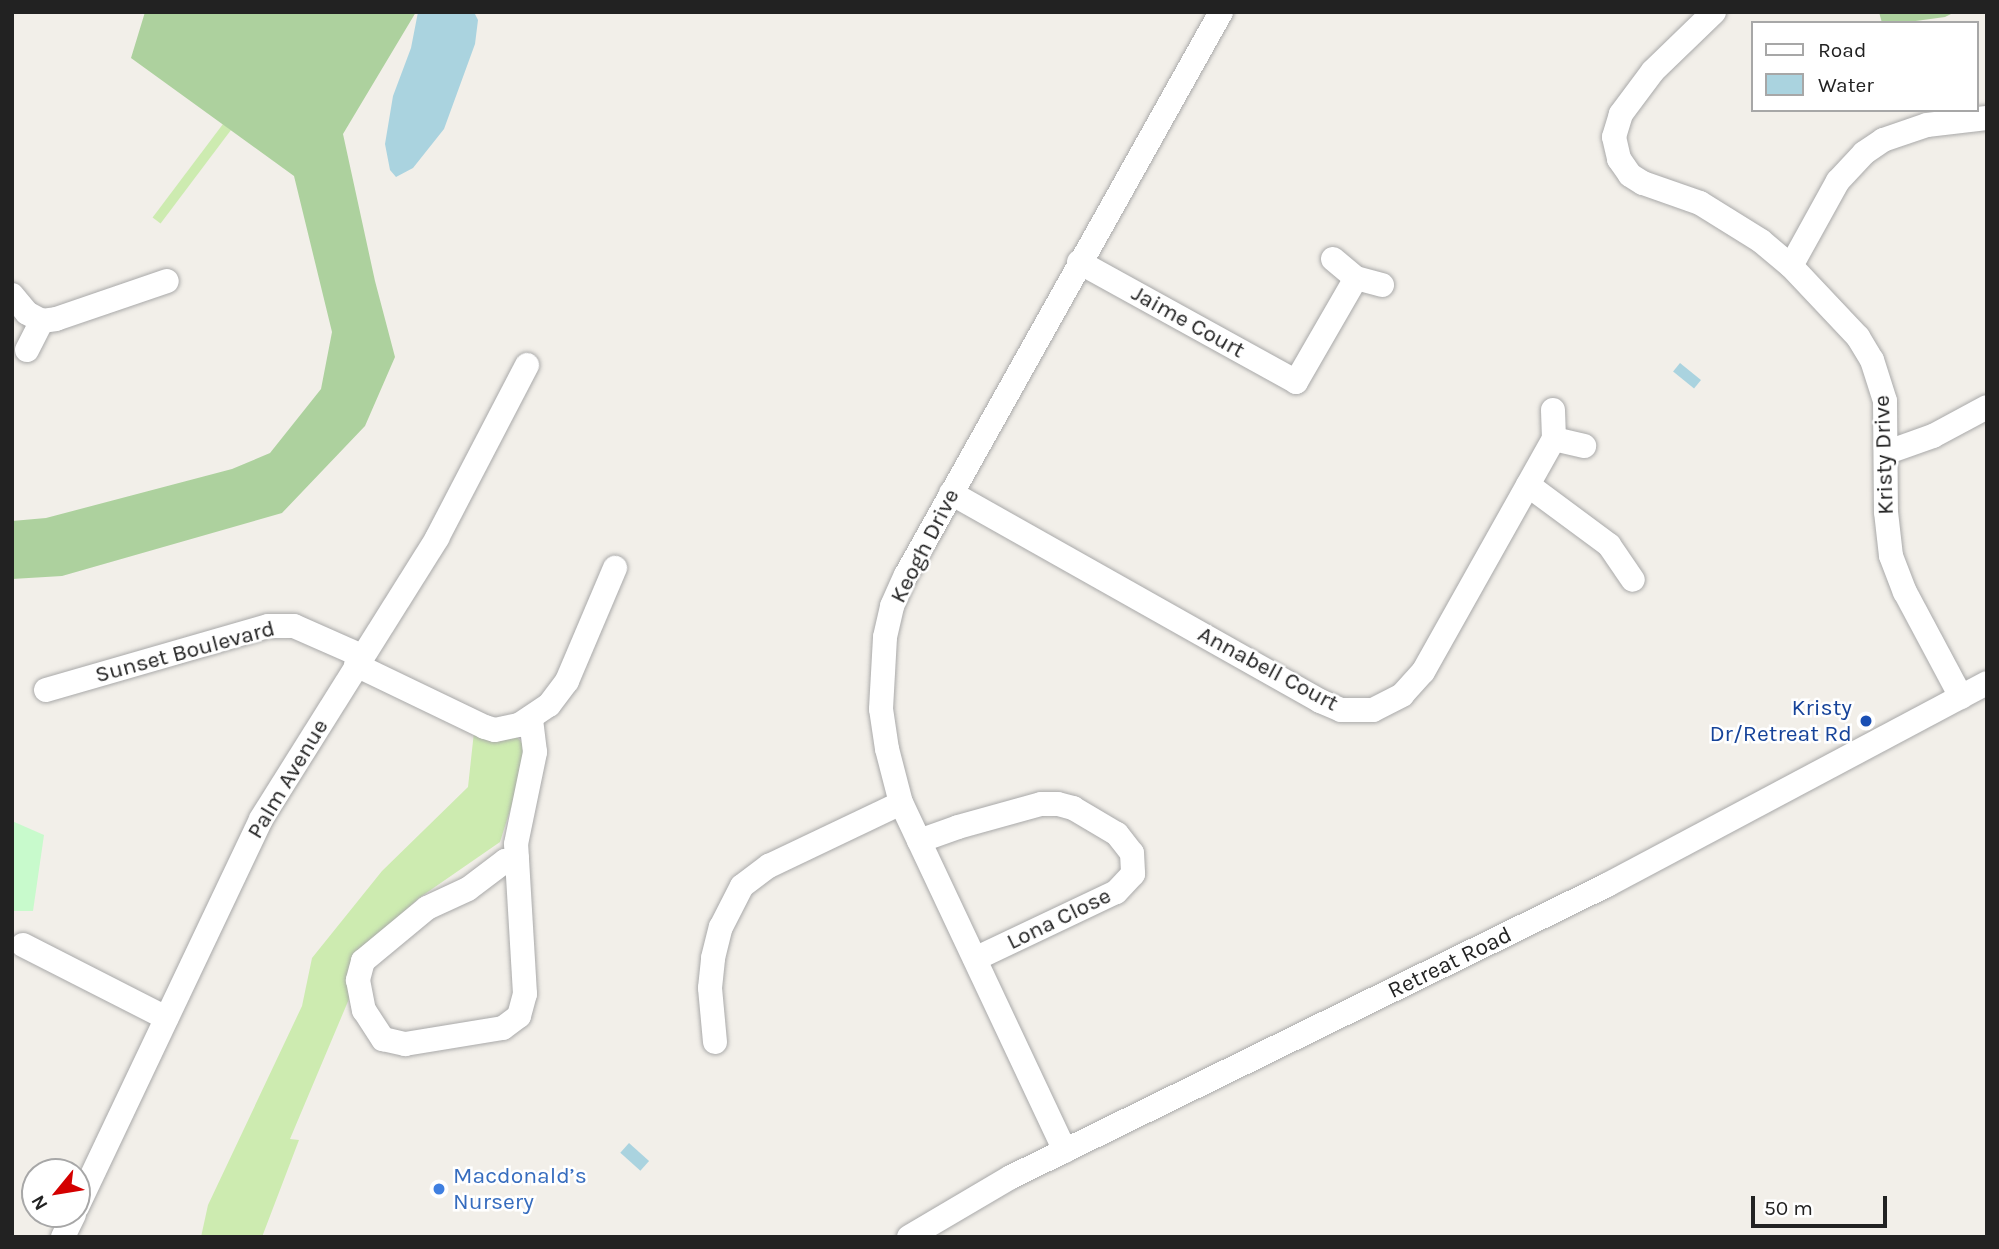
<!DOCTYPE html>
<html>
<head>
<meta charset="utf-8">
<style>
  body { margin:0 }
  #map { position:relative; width:1999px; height:1249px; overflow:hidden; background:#f2efe9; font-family:Karla,sans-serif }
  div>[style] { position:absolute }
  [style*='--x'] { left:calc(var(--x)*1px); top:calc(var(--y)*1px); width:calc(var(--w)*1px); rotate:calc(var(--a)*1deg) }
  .grass>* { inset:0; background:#cdebb0; transform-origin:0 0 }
  .forest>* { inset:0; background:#add19e }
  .park>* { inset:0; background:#c8facc }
  .water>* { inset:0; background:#aad3df; transform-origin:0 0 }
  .roads { filter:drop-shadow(0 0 2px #a9a9a9) drop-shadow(0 0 2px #a9a9a9) }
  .minor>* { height:24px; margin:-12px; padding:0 12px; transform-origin:12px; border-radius:12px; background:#fff }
  .dots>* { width:19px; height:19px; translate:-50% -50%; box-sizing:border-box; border:4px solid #fff; border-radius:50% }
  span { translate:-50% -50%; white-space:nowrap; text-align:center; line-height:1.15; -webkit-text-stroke:5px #fff; paint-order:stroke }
  .street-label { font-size:23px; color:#222 }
  .transit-label { font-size:23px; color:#164399 }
  .right { translate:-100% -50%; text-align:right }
  .shop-label { font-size:23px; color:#366cbe }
  .left { translate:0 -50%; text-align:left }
  .frame { position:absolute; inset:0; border:14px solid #222; pointer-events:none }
  .legend { position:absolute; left:1751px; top:21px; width:228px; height:91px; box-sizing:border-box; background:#fff; border:2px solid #a7a7a7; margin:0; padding:9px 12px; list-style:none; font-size:21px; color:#222 }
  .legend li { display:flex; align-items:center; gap:14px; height:35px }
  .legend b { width:35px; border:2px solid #a7a7a7 }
  .north { position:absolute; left:21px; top:1158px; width:70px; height:70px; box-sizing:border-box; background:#fff; border:2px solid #a7a7a7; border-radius:50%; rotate:240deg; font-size:19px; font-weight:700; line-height:28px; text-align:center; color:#222 }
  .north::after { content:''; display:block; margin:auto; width:24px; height:32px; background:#d40000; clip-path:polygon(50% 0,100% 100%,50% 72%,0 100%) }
  .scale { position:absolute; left:1751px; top:1196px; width:136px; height:32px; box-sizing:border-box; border:4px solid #222; border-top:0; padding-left:9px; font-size:21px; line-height:24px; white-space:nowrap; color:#222; -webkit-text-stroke:5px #fff; paint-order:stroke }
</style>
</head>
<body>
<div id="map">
  <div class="grass">
    <div style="left:223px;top:124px;width:10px;height:117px;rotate:37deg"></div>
    <div style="clip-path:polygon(474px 732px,515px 735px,524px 745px,524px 766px,500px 842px,419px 898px,360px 952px,349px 999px,290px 1139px,299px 1140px,262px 1237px,201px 1237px,208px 1205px,302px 1006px,312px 958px,382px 871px,468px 787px)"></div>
  </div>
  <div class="forest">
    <div style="clip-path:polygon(145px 12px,416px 12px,343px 134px,375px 281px,395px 357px,365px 426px,282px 513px,62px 576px,12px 579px,12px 521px,46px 518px,232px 469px,270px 453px,321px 389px,332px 332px,294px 176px,131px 58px)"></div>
    <div style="clip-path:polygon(1879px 12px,1955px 12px,1945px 17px,1901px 23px,1882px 23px)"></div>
  </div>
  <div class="park">
    <div style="clip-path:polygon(12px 821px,44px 835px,33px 911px,12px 911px)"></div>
  </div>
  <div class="water">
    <div style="clip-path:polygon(418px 12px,474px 12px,478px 20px,475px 44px,444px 129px,413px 168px,396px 177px,390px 170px,385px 144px,393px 96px,411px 48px)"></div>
    <div style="left:1680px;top:363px;width:27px;height:11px;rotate:39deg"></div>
    <div style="left:629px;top:1143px;width:27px;height:13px;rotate:42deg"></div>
  </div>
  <div class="roads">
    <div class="minor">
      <div style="--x:1714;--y:12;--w:85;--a:136"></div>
      <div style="--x:1653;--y:71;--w:54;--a:126.7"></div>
      <div style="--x:1621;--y:114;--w:24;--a:107"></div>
      <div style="--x:1614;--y:137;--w:23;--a:77"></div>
      <div style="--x:1619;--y:159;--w:19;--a:55"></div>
      <div style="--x:1630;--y:175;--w:15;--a:32"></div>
      <div style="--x:1643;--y:183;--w:60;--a:19.3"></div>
      <div style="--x:1700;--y:203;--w:72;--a:31.9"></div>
      <div style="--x:1761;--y:241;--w:39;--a:40"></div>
      <div style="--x:1791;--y:266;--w:98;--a:46.7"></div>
      <div style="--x:1858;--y:337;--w:27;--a:59"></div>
      <div style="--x:1872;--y:360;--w:43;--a:72.4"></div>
      <div style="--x:1885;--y:401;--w:111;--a:89.5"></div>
      <div style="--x:1886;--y:512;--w:44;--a:83.5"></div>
      <div style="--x:1891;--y:556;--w:39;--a:69"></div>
      <div style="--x:1905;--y:592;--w:119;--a:61.9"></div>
      <div style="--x:1333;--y:259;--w:30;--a:40"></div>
      <div style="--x:1356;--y:278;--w:27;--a:15"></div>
      <div style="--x:1079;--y:262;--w:248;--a:28.9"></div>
      <div style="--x:1296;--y:382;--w:120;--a:-60"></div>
      <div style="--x:1791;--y:266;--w:97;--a:-61.1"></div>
      <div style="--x:1838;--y:181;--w:38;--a:-47"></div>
      <div style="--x:1864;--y:153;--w:23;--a:-34"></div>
      <div style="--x:1883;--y:140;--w:46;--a:-18.8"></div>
      <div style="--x:1927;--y:125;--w:60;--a:-6.7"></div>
      <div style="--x:12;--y:295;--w:23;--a:50"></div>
      <div style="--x:27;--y:313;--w:17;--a:28"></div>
      <div style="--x:42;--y:321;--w:14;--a:-8"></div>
      <div style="--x:56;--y:319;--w:117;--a:-18.9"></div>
      <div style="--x:27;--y:350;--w:33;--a:-63"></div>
      <div style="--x:1554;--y:439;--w:31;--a:13"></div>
      <div style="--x:1888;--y:452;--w:48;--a:-19.6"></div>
      <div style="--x:1933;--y:436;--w:61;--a:-28.2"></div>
      <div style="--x:1528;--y:485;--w:101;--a:36.5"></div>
      <div style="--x:1609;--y:545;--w:42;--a:55.6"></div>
      <div style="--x:951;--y:493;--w:424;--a:29.4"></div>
      <div style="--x:1320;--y:701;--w:23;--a:23"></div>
      <div style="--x:1341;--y:710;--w:32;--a:0"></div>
      <div style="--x:1373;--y:710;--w:33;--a:-27"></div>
      <div style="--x:1402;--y:695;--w:31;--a:-48"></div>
      <div style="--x:1423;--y:672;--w:267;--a:-60.7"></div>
      <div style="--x:1554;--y:439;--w:29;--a:-92"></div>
      <div style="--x:356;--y:665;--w:143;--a:25.7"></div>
      <div style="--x:485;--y:727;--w:10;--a:17"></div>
      <div style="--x:495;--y:730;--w:25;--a:-12"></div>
      <div style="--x:519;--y:725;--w:36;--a:-34"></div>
      <div style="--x:549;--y:705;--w:30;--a:-53"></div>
      <div style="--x:567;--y:681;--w:123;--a:-67"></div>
      <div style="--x:46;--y:690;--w:231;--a:-16.1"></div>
      <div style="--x:268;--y:626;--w:26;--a:0"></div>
      <div style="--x:294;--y:626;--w:74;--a:23.8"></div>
      <div style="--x:919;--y:841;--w:41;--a:-19.7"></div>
      <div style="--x:958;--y:827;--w:86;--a:-15.5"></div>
      <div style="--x:1041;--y:804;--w:17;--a:0"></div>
      <div style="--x:1058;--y:804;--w:16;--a:15"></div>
      <div style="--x:1073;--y:808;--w:51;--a:30.6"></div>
      <div style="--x:1117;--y:834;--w:24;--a:52"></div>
      <div style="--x:1132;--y:853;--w:21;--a:87"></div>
      <div style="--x:1133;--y:874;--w:25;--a:133"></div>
      <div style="--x:1116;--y:892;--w:156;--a:154.6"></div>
      <div style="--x:517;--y:858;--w:12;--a:166"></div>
      <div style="--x:505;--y:861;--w:46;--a:142.9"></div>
      <div style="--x:468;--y:889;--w:45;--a:155.1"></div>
      <div style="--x:427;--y:908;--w:83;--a:140.4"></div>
      <div style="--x:363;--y:961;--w:20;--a:105"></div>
      <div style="--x:358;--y:980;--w:31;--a:79"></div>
      <div style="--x:364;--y:1010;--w:35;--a:57"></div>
      <div style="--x:383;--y:1039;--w:23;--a:13"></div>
      <div style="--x:405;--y:1044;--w:99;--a:-9.3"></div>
      <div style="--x:503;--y:1028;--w:20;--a:-37"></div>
      <div style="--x:519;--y:1016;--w:23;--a:-75"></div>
      <div style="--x:525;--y:994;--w:150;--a:-93.4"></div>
      <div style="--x:516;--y:844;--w:94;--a:-78.3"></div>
      <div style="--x:535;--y:752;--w:33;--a:-97"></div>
      <div style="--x:23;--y:945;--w:161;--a:27"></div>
      <div style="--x:715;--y:1042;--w:54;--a:-95.3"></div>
      <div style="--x:710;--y:988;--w:30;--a:-84"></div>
      <div style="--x:713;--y:958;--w:32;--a:-76"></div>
      <div style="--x:721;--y:927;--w:46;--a:-62.9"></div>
      <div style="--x:742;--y:886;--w:34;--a:-37"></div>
      <div style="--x:769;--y:866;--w:146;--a:-25.5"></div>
      <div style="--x:1065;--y:1151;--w:385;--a:-115.2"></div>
      <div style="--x:901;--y:803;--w:56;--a:-104.5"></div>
      <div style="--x:887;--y:749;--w:40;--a:-98.5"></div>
      <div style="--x:881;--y:709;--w:72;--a:-86.8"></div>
      <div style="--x:885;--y:637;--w:32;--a:-77"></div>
      <div style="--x:892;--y:606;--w:34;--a:-66"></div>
      <div style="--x:906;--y:575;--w:645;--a:-60.77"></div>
      <div style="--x:77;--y:1207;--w:429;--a:-64.6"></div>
      <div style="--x:261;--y:819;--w:332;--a:-57.9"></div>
      <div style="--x:437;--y:538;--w:195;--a:-62.5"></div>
      <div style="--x:63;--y:1237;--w:25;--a:-64"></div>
      <div style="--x:909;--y:1237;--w:118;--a:-30.5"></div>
      <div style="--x:1011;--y:1177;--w:664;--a:-26.1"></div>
      <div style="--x:1607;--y:885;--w:430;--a:-28"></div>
    </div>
  </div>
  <div class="dots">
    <div style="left:1866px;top:721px;background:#1a4fb4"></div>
    <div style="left:439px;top:1189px;background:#3f7fe0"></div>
  </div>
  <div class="street-label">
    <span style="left:1188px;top:322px;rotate:29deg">Jaime Court</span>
    <span style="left:1884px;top:455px;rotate:-92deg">Kristy Drive</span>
    <span style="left:925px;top:546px;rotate:-63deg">Keogh Drive</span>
    <span style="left:185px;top:652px;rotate:-15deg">Sunset Boulevard</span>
    <span style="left:1268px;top:669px;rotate:28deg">Annabell Court</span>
    <span style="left:288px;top:779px;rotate:-59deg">Palm Avenue</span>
    <span style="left:1059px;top:919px;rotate:-26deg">Lona Close</span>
    <span style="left:1450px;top:963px;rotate:-26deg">Retreat Road</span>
  </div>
  <div class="transit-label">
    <span class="right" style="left:1852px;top:721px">Kristy<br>Dr/Retreat Rd</span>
  </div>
  <div class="shop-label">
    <span class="left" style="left:453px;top:1189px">Macdonald’s<br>Nursery</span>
  </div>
  <div class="frame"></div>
  <ul class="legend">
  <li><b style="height:9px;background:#fff"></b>Road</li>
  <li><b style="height:19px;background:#aad3df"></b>Water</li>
  </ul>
  <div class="north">N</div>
  <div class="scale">50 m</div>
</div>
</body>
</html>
